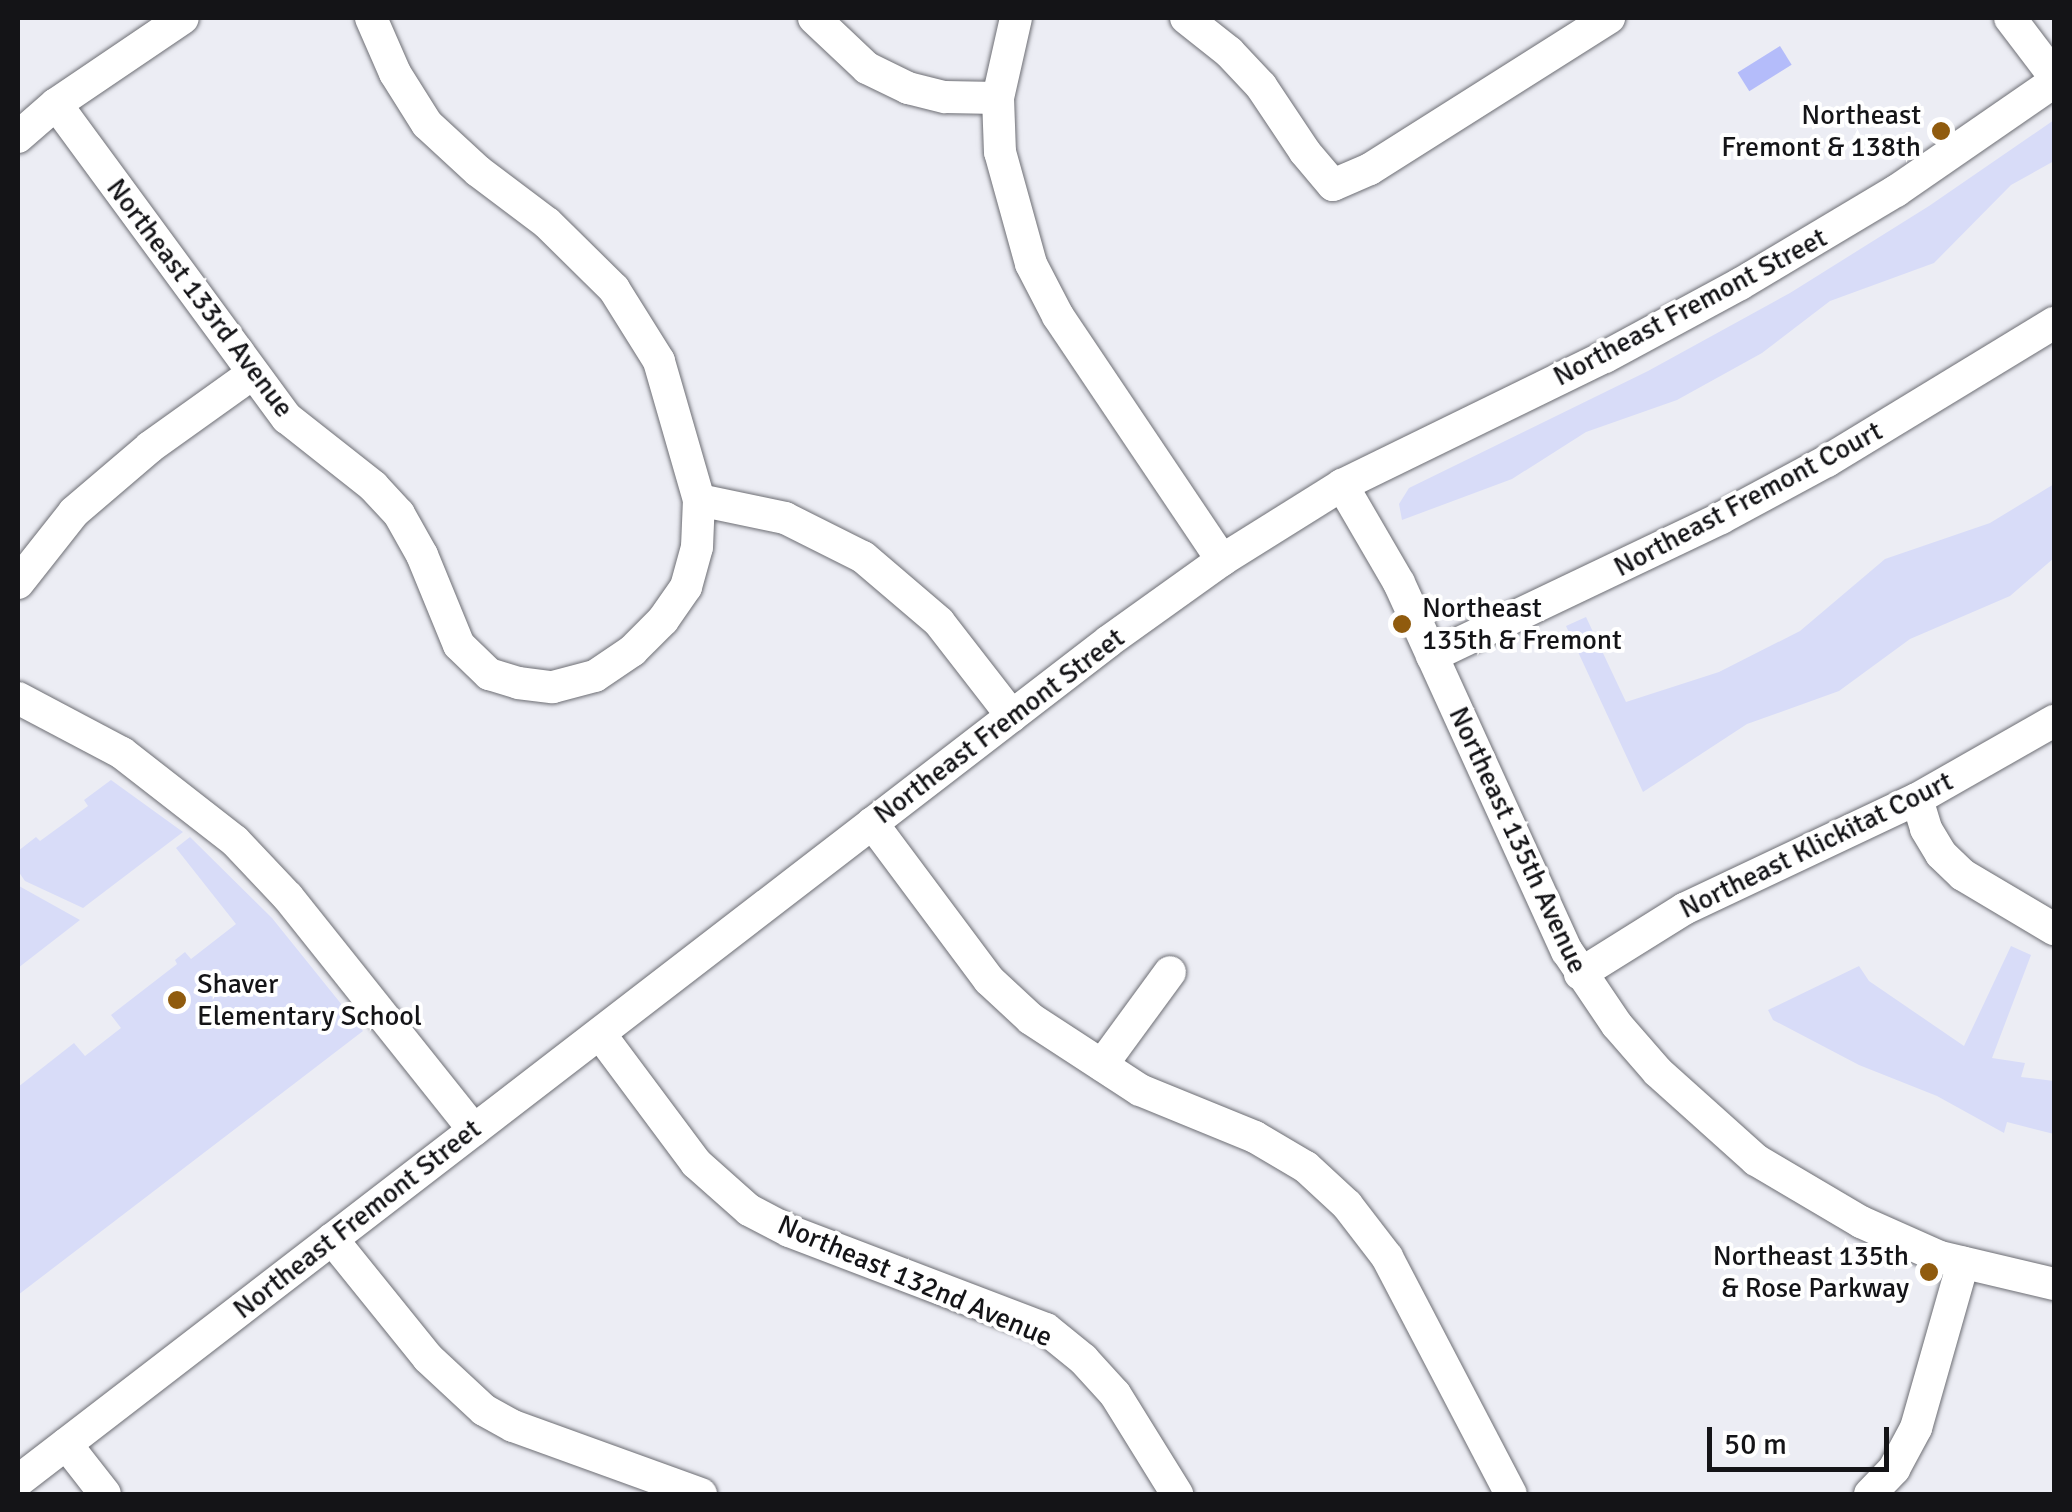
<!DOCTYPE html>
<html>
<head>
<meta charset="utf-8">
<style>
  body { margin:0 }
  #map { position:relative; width:2072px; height:1512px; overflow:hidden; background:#ecedf4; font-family:Signika,sans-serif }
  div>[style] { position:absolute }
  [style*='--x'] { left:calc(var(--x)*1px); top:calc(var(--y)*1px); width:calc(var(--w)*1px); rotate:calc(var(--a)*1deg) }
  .green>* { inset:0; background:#d8dcf8 }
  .water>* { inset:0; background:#b4bcfa; transform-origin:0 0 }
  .roads { filter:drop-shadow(0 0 2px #6d6e74) drop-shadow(0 0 2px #6d6e74) }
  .minor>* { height:32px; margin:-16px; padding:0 16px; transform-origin:16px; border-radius:16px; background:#fff }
  .dots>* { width:28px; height:28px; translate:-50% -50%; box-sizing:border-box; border:5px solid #fff; border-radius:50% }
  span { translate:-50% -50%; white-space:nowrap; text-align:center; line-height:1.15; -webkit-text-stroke:8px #fff; paint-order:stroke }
  .poi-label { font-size:28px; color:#141417 }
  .right { translate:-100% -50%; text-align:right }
  .left { translate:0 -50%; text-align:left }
  .street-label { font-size:28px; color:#141417 }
  .frame { position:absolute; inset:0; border:20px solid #141417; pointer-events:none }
  .scale { position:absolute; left:1707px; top:1427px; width:182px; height:45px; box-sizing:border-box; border:5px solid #141417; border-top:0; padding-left:12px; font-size:30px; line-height:35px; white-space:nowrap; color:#141417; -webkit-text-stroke:8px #fff; paint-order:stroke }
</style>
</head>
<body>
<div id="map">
  <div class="green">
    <div style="clip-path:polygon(2054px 120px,2054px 161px,2011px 185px,1934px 263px,1830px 301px,1762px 353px,1677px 400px,1586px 432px,1512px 479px,1402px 520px,1399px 504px,1409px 488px,1648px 371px,1790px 293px,1929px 206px)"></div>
    <div style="clip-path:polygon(2054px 484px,2054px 558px,2010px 596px,1910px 639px,1839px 691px,1747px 724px,1643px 792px,1566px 626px,1586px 617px,1626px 702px,1719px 672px,1800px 631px,1885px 559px,1990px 523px)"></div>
    <div style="clip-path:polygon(111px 780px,183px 832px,83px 908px,25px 881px,18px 871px,18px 851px,36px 837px,40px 841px,88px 806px,84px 800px)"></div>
    <div style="clip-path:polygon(190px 837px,272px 918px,363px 1031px,18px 1295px,18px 1087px,74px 1043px,85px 1056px,121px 1028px,111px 1015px,177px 964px,175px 960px,185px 952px,191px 959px,236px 924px,176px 848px)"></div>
    <div style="clip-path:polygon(19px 886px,80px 920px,18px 968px,18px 888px)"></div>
    <div style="clip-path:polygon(2011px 946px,2031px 955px,1992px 1058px,2025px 1063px,2021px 1077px,2054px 1081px,2054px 1134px,2007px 1122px,2004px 1133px,1937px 1096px,1859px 1065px,1773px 1020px,1768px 1010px,1859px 966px,1869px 981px,1964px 1046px)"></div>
  </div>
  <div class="water">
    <div style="left:1780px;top:46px;width:22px;height:50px;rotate:58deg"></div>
  </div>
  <div class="roads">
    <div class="minor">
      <div style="--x:814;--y:18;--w:73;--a:43.3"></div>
      <div style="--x:867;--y:68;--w:46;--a:26"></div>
      <div style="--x:908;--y:88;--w:38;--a:14"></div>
      <div style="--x:945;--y:97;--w:53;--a:1.1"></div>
      <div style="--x:1016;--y:18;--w:82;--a:102.7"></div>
      <div style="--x:998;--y:98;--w:54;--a:87.9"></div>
      <div style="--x:1000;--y:152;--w:116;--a:74.5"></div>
      <div style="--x:1031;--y:264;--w:59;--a:62.6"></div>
      <div style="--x:1058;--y:316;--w:294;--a:56.1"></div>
      <div style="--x:1186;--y:18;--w:55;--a:38.3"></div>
      <div style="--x:1229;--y:52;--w:47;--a:46.7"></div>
      <div style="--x:1261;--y:86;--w:79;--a:56.3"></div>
      <div style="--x:1305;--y:152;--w:43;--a:49.7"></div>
      <div style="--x:1333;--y:185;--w:40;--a:-23.4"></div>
      <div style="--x:1370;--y:169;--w:283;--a:-32.3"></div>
      <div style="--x:2010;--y:18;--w:73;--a:52.8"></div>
      <div style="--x:56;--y:104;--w:390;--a:53.7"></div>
      <div style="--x:287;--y:418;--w:110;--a:38.3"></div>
      <div style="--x:373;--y:486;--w:38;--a:47"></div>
      <div style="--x:399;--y:514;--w:47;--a:60.7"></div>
      <div style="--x:422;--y:555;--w:97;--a:67.7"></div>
      <div style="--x:459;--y:645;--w:42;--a:44"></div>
      <div style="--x:489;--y:674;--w:30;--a:17"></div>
      <div style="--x:518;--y:683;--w:35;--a:7"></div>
      <div style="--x:553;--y:687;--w:43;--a:-14.7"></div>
      <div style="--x:595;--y:676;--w:45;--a:-34"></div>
      <div style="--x:632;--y:651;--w:44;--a:-45"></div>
      <div style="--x:663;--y:620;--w:40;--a:-55.1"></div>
      <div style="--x:686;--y:587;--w:41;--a:-74.6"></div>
      <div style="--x:697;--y:547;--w:47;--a:-87.6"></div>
      <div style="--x:699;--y:500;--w:145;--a:-106.1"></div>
      <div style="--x:659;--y:361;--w:85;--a:-122"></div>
      <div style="--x:614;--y:289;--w:94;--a:-135.4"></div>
      <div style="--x:547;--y:223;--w:86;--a:-143"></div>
      <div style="--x:478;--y:171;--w:69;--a:-137.3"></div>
      <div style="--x:427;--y:124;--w:60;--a:-122.1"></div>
      <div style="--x:395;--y:73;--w:60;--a:-113.6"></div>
      <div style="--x:18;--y:137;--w:50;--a:-41"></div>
      <div style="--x:56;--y:104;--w:153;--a:-34.1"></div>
      <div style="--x:1342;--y:485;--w:113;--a:59.8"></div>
      <div style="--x:1399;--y:583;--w:405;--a:65.5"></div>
      <div style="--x:1567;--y:951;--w:89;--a:56"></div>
      <div style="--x:1617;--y:1025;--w:62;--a:48.9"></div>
      <div style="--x:1658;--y:1072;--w:132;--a:41.9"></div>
      <div style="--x:1756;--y:1160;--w:122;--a:30.6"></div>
      <div style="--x:1861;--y:1222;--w:86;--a:23.9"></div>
      <div style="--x:1940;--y:1257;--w:117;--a:13.3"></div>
      <div style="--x:699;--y:500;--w:88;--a:11.8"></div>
      <div style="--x:785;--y:518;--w:87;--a:26.6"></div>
      <div style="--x:863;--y:557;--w:100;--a:40.5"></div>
      <div style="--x:939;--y:622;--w:119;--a:52.2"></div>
      <div style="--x:18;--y:583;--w:90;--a:-51.7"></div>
      <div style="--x:74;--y:512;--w:100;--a:-40.5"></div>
      <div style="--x:150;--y:447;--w:125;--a:-35.6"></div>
      <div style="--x:1432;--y:656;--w:320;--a:-25.5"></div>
      <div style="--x:1721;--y:518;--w:120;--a:-28.3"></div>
      <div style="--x:1827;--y:461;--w:266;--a:-31.3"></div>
      <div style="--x:18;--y:698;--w:118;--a:27.9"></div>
      <div style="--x:122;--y:753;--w:143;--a:37.9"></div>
      <div style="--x:235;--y:841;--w:77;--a:46.6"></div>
      <div style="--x:288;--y:897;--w:298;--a:51.4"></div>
      <div style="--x:1917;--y:799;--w:31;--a:73"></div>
      <div style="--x:1926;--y:829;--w:29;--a:59"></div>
      <div style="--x:1941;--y:854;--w:30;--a:44"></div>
      <div style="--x:1963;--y:875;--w:106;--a:30.7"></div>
      <div style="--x:872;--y:823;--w:196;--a:53.3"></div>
      <div style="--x:989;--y:980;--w:57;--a:42.9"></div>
      <div style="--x:1031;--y:1019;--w:130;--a:33.1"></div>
      <div style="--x:1140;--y:1090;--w:124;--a:22.2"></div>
      <div style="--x:1255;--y:1137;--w:59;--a:30.5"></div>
      <div style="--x:1306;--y:1167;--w:56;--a:42.8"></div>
      <div style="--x:1347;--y:1205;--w:66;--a:52.4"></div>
      <div style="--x:1387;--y:1257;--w:267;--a:62.4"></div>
      <div style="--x:1580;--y:974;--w:123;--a:-32"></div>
      <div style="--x:1684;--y:909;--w:258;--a:-25.3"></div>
      <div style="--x:1917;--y:799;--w:158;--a:-29.7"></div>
      <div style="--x:600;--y:1034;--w:161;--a:53.3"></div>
      <div style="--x:696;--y:1163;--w:71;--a:41.6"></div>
      <div style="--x:749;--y:1210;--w:45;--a:27.7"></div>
      <div style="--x:789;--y:1231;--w:275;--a:20.9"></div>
      <div style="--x:1046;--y:1329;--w:48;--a:39"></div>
      <div style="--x:1083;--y:1359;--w:47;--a:47.6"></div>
      <div style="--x:1115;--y:1394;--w:118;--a:58.2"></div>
      <div style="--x:1102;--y:1065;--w:115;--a:-53.8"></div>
      <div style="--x:332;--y:1239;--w:153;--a:51.1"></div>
      <div style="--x:428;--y:1358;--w:76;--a:42.9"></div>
      <div style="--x:484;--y:1410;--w:33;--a:29"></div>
      <div style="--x:513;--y:1426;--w:200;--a:19.9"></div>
      <div style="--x:66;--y:1444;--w:63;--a:52"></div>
      <div style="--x:18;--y:1481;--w:1377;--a:-37.59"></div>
      <div style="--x:1109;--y:641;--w:139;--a:-35.6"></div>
      <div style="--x:1222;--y:560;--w:142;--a:-32"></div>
      <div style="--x:1342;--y:485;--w:292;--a:-26"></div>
      <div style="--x:1605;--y:357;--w:153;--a:-28.4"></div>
      <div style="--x:1740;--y:284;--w:182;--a:-30.8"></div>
      <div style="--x:1896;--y:191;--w:192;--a:-34.6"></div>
      <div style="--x:1870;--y:1494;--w:35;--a:-46"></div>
      <div style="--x:1894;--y:1469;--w:47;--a:-61.8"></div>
      <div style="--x:1916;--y:1428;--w:172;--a:-74.1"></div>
    </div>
  </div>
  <div class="dots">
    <div style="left:1941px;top:131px;background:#905b0e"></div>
    <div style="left:1402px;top:624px;background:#905b0e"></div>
    <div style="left:177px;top:1000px;background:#905b0e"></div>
    <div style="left:1929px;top:1272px;background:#905b0e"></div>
  </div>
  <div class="poi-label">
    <span class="right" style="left:1921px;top:131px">Northeast<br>Fremont &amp; 138th</span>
    <span class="left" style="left:1422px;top:624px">Northeast<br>135th &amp; Fremont</span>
    <span class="left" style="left:197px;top:1000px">Shaver<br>Elementary School</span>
    <span class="right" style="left:1909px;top:1272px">Northeast 135th<br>&amp; Rose Parkway</span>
  </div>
  <div class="street-label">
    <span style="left:200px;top:298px;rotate:53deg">Northeast 133rd Avenue</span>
    <span style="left:1690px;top:307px;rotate:-28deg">Northeast Fremont Street</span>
    <span style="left:1748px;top:499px;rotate:-28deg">Northeast Fremont Court</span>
    <span style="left:999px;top:726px;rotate:-37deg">Northeast Fremont Street</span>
    <span style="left:1518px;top:840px;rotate:65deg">Northeast 135th Avenue</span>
    <span style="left:1816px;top:845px;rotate:-26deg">Northeast Klickitat Court</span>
    <span style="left:357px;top:1219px;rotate:-38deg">Northeast Fremont Street</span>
    <span style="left:915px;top:1281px;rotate:23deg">Northeast 132nd Avenue</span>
  </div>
  <div class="frame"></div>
  <div class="scale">50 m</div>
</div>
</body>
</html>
